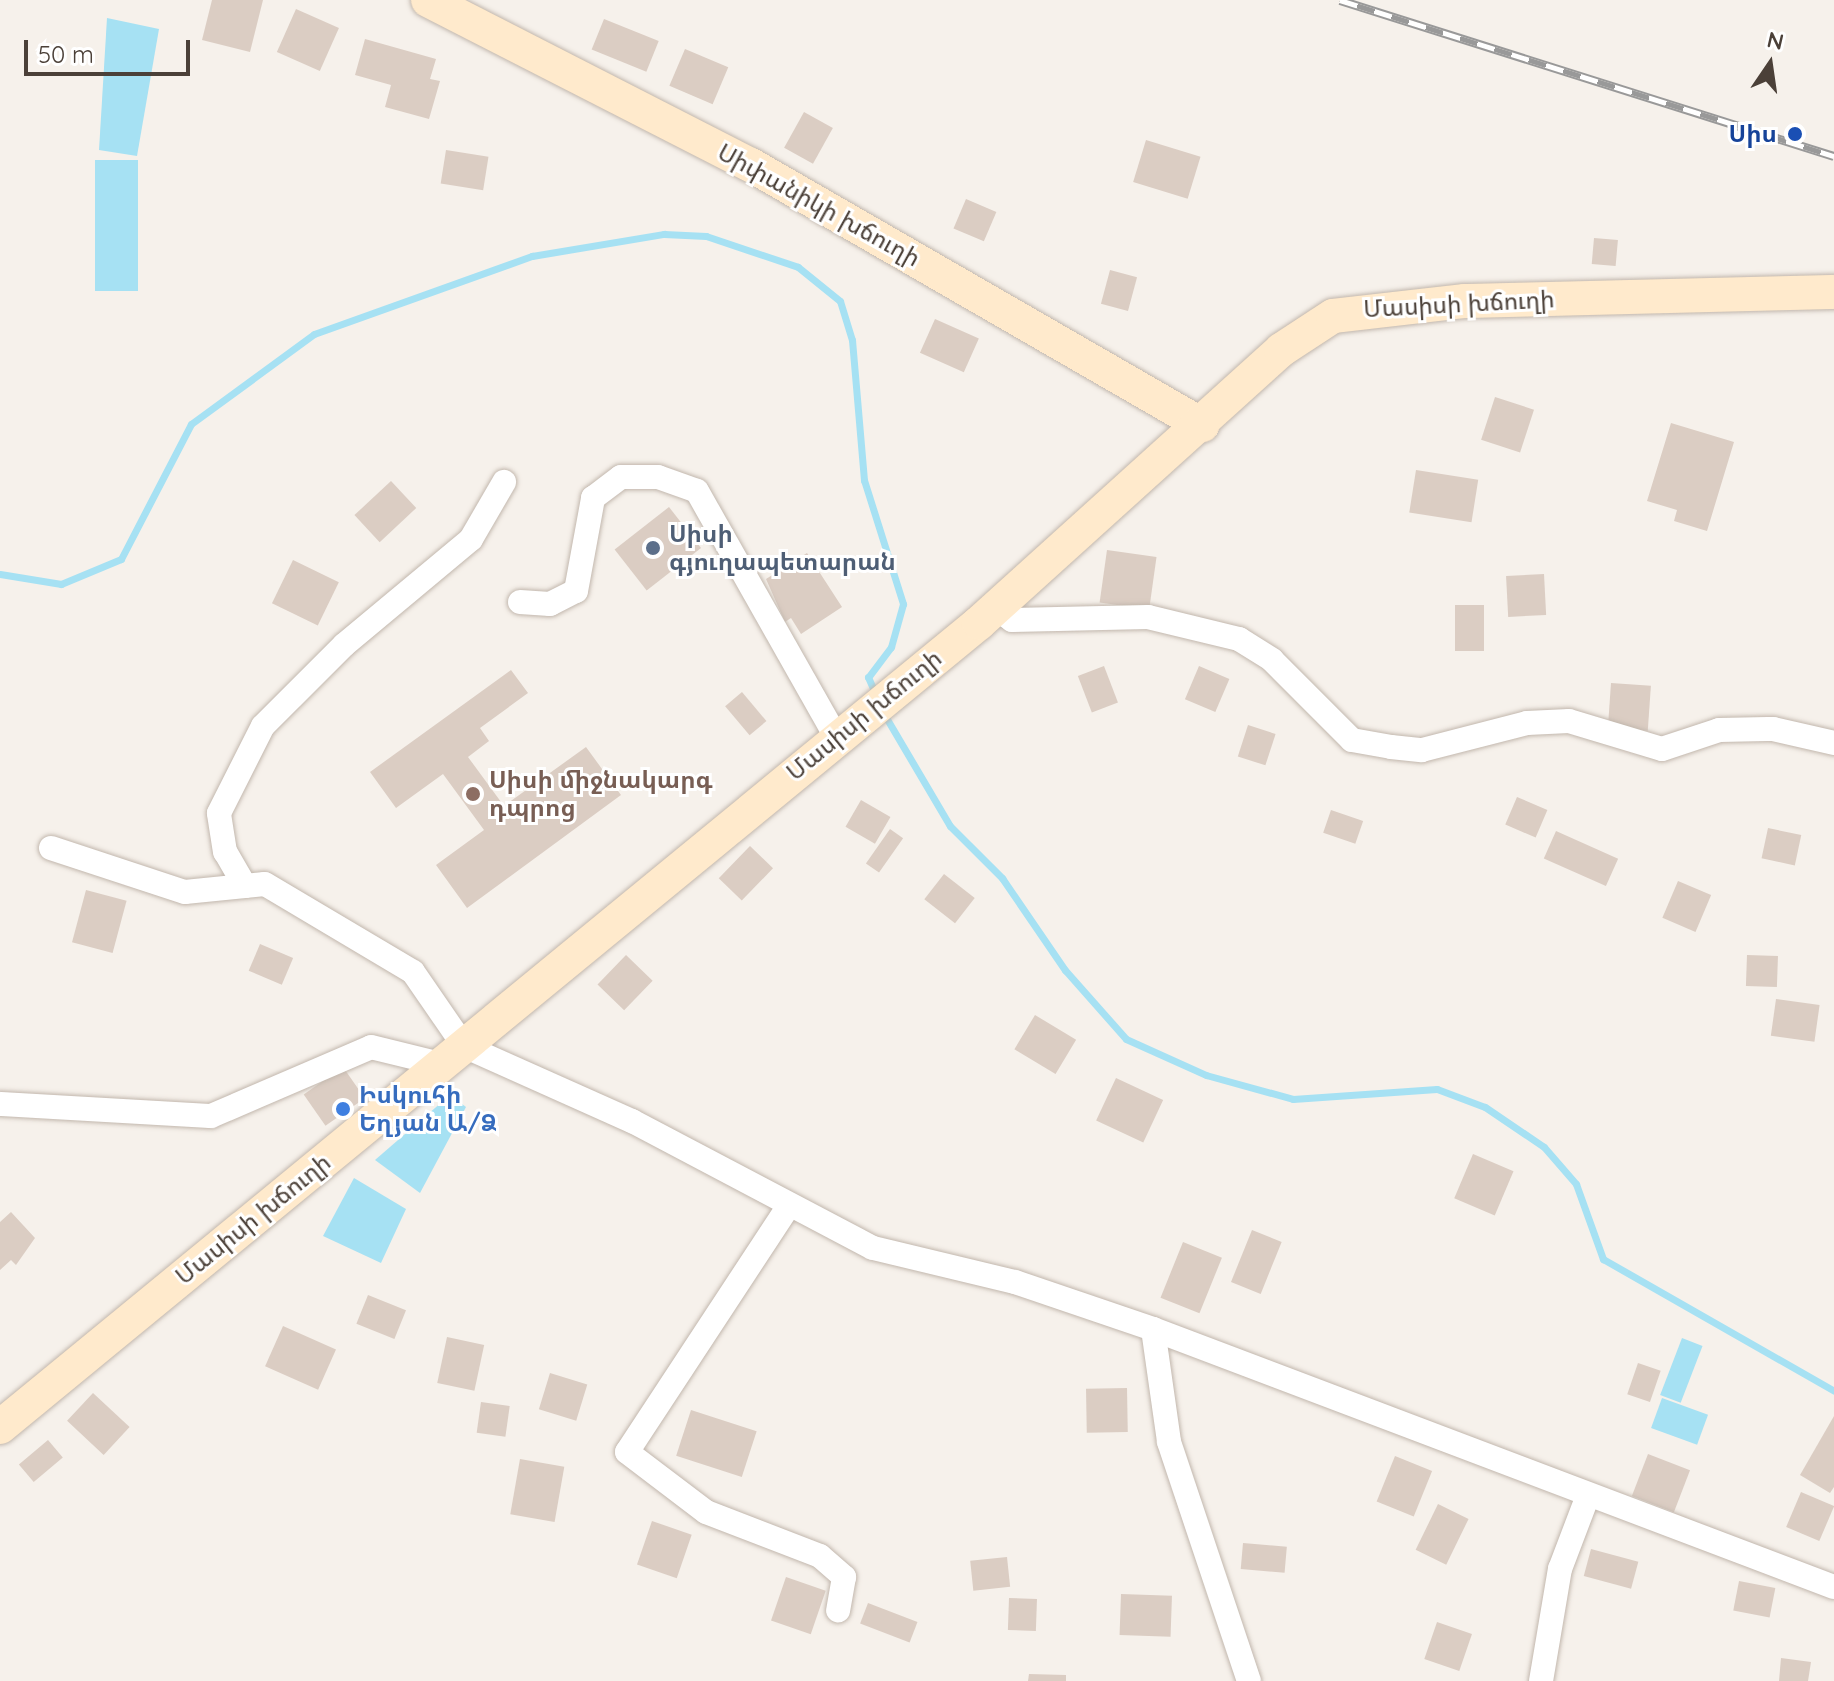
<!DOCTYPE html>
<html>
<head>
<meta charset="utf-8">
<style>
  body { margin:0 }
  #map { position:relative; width:1834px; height:1681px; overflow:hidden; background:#f6f1eb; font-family:Quicksand,"Noto Sans Armenian",sans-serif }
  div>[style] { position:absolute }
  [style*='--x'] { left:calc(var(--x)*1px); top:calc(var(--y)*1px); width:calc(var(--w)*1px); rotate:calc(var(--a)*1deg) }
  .water>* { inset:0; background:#a6e1f3; transform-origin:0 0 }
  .stream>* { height:7px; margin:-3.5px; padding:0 3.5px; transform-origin:3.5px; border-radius:3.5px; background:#a6e1f3 }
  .building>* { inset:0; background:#dbcdc3; transform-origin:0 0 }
  .roads { filter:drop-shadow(0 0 2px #c2b7ad) drop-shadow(0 0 2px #c2b7ad) }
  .street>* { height:24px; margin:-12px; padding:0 12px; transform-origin:12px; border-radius:12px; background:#fff }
  .secondary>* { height:34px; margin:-17px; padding:0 17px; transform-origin:17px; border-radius:17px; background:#ffeacc }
  .rail>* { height:9px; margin-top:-4.5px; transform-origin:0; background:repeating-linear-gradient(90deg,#fff 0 18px,#999 0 36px); box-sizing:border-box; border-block:2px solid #999 }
  .dots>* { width:22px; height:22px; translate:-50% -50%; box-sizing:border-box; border:4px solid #fff; border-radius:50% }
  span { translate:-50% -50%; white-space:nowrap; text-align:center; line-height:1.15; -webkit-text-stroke:6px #fff; paint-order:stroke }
  .transit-label { font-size:24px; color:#164399; font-weight:700 }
  .right { translate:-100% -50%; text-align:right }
  .street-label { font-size:24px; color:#4b4038 }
  .service-label { font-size:24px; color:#4e5e75; font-weight:700 }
  .left { translate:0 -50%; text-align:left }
  .education-label { font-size:24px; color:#785e54; font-weight:700 }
  .shop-label { font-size:24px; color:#366cbe; font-weight:700 }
  .north { position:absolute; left:1730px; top:24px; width:80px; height:80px; -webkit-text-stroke:6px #fff; paint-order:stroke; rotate:13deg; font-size:22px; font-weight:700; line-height:32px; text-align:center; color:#4b4038 }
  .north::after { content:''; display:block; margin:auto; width:28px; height:36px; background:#4b4038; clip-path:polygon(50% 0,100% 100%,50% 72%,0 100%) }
  .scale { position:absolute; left:24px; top:40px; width:166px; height:36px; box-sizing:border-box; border:4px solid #4b4038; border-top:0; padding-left:10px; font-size:24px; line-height:28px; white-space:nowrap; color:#4b4038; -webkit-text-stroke:6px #fff; paint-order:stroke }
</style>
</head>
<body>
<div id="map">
  <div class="water">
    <div style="clip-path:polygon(107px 18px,159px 29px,137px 156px,99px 150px)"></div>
    <div style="left:95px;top:160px;width:43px;height:131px"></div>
    <div style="clip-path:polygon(450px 1095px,466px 1107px,420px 1193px,375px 1160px)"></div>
    <div style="clip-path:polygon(354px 1178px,406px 1209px,381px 1263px,323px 1236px)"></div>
    <div style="left:1682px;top:1338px;width:22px;height:61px;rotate:21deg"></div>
    <div style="left:1662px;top:1398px;width:49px;height:32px;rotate:20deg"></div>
  </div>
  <div class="stream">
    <div style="--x:0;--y:574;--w:62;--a:9.3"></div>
    <div style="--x:61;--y:584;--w:65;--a:-22.6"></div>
    <div style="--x:121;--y:559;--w:152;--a:-62.6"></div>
    <div style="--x:191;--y:424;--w:152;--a:-36.2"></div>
    <div style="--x:314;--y:334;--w:232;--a:-19.7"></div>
    <div style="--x:532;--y:256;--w:134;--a:-9.5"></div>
    <div style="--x:664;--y:234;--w:42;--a:2.7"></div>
    <div style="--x:706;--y:236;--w:97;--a:18.6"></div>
    <div style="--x:798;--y:267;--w:54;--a:39"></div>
    <div style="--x:840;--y:301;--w:41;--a:72.9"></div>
    <div style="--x:852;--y:340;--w:141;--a:85.1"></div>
    <div style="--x:864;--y:480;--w:130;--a:72.5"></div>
    <div style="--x:903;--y:604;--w:45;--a:105.6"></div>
    <div style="--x:891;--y:647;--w:38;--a:127"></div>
    <div style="--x:868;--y:677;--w:20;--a:66"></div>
    <div style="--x:884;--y:714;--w:130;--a:59.5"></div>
    <div style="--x:950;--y:826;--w:74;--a:45"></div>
    <div style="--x:1002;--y:878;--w:112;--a:55.6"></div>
    <div style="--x:1065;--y:970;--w:92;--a:48.5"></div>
    <div style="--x:1126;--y:1039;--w:88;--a:24.2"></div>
    <div style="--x:1206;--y:1075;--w:90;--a:15.4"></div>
    <div style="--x:1293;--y:1099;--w:144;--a:-4"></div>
    <div style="--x:1437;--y:1089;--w:51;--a:20.6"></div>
    <div style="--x:1485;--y:1107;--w:71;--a:34.1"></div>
    <div style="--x:1544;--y:1147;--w:49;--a:49.1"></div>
    <div style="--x:1576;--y:1184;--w:80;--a:70.2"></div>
    <div style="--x:1603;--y:1259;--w:266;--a:29.7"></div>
  </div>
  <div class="building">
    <div style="clip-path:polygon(212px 0,263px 0,250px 52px,202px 40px)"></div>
    <div style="left:296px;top:9px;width:47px;height:47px;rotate:24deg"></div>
    <div style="left:604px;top:19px;width:59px;height:33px;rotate:22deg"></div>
    <div style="clip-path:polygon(365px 39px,436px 59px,430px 79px,440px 81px,429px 119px,385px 107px,391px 85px,355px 75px)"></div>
    <div style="left:685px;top:49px;width:47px;height:40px;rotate:23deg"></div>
    <div style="left:804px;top:112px;width:33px;height:41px;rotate:29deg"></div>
    <div style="left:1146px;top:140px;width:57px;height:44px;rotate:17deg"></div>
    <div style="left:446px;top:150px;width:43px;height:34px;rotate:9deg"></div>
    <div style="left:966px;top:199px;width:33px;height:32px;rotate:23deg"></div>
    <div style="left:1594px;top:238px;width:24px;height:26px;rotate:5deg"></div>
    <div style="left:1110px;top:270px;width:28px;height:35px;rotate:15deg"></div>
    <div style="left:935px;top:319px;width:48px;height:37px;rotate:24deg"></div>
    <div style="left:1495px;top:397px;width:41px;height:45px;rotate:18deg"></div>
    <div style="clip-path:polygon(1671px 423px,1734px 442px,1707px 531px,1674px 521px,1677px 510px,1647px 501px)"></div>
    <div style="left:1416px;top:470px;width:63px;height:43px;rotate:9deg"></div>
    <div style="left:391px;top:481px;width:37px;height:50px;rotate:47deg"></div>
    <div style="left:669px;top:507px;width:52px;height:69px;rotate:52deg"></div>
    <div style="left:1107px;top:550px;width:50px;height:53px;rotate:8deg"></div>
    <div style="clip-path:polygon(807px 553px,842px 607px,801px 634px,791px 618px,785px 622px,766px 579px)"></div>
    <div style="left:293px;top:560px;width:51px;height:48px;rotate:26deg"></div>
    <div style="left:1544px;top:574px;width:41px;height:38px;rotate:87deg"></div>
    <div style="left:1455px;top:605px;width:29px;height:46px"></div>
    <div style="left:1104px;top:666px;width:39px;height:28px;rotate:69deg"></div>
    <div style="left:1199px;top:666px;width:33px;height:36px;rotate:23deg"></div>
    <div style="clip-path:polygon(511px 670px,528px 693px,480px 728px,489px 741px,468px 757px,504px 806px,586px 747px,621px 795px,467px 908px,436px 865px,484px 830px,443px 774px,396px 808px,370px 772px)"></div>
    <div style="left:1611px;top:683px;width:40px;height:45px;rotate:4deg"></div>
    <div style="left:742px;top:692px;width:38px;height:22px;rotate:50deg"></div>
    <div style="left:1248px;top:725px;width:29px;height:33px;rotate:18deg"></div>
    <div style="left:1517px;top:797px;width:33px;height:30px;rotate:23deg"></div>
    <div style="left:861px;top:800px;width:34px;height:31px;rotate:30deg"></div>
    <div style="left:1331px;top:810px;width:34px;height:24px;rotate:19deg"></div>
    <div style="left:1768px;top:828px;width:34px;height:31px;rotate:12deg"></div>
    <div style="left:890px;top:829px;width:16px;height:42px;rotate:35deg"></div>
    <div style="left:1556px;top:831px;width:68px;height:30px;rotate:24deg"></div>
    <div style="left:750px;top:846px;width:32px;height:45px;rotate:44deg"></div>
    <div style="left:944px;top:874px;width:39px;height:32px;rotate:38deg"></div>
    <div style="left:1678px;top:881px;width:36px;height:40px;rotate:23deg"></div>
    <div style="left:86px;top:890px;width:42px;height:54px;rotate:15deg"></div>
    <div style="left:260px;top:944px;width:36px;height:29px;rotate:23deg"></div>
    <div style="left:626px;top:955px;width:37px;height:41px;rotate:44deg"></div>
    <div style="left:1747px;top:955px;width:31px;height:31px;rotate:2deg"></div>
    <div style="left:1776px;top:999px;width:44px;height:37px;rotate:8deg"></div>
    <div style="left:1035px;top:1015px;width:48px;height:40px;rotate:31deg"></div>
    <div style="left:343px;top:1067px;width:38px;height:48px;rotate:55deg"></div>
    <div style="left:1116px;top:1078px;width:52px;height:47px;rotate:25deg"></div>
    <div style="left:1473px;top:1154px;width:44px;height:48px;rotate:23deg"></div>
    <div style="clip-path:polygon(11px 1212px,35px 1238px,16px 1265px,11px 1260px,0 1270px,0 1222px)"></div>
    <div style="left:1252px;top:1230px;width:32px;height:56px;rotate:22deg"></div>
    <div style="left:1183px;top:1242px;width:42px;height:60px;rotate:22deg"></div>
    <div style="left:368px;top:1295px;width:41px;height:31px;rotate:22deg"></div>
    <div style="left:283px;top:1326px;width:58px;height:44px;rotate:24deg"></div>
    <div style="left:447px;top:1337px;width:38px;height:47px;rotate:12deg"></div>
    <div style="left:1638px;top:1363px;width:24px;height:33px;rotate:19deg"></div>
    <div style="left:550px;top:1373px;width:39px;height:38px;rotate:17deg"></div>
    <div style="left:1127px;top:1388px;width:44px;height:41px;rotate:89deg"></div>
    <div style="left:93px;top:1393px;width:50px;height:38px;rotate:43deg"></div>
    <div style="left:481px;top:1402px;width:29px;height:31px;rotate:8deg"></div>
    <div style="left:691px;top:1410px;width:69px;height:48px;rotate:18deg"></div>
    <div style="clip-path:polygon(1834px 1416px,1834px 1487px,1830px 1493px,1800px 1475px)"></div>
    <div style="left:48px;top:1440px;width:23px;height:38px;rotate:50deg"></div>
    <div style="left:1648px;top:1454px;width:45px;height:45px;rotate:21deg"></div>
    <div style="left:1395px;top:1456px;width:40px;height:49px;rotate:22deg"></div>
    <div style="left:520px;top:1459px;width:45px;height:56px;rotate:10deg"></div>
    <div style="left:1801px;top:1492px;width:36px;height:38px;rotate:23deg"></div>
    <div style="left:1438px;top:1504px;width:34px;height:51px;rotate:26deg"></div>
    <div style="left:652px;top:1521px;width:42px;height:46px;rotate:19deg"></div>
    <div style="left:1243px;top:1543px;width:44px;height:26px;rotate:5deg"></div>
    <div style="left:1591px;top:1549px;width:49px;height:28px;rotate:15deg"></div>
    <div style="left:1007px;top:1557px;width:30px;height:37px;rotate:84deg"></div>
    <div style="left:786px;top:1577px;width:42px;height:46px;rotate:19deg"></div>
    <div style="left:1739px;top:1581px;width:37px;height:30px;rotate:11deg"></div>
    <div style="left:1121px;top:1594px;width:51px;height:41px;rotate:2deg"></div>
    <div style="left:1009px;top:1598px;width:28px;height:32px;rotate:2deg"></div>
    <div style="left:868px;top:1603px;width:53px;height:22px;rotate:21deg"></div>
    <div style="left:1437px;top:1622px;width:37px;height:39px;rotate:19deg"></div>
    <div style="clip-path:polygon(1781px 1658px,1811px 1662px,1808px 1681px,1779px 1681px)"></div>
    <div style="clip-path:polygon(1029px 1674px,1066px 1675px,1066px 1681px,1028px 1681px)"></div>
  </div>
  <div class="roads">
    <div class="street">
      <div style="--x:520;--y:602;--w:30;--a:4"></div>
      <div style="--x:550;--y:604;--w:29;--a:-27"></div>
      <div style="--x:576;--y:591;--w:95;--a:-79.6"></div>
      <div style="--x:593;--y:498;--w:35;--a:-37"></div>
      <div style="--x:621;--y:477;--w:37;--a:0"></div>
      <div style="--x:658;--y:477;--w:41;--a:19.7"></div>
      <div style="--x:697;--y:491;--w:283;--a:60.5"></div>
      <div style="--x:995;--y:608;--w:21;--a:35"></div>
      <div style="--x:1012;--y:620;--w:136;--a:-1.3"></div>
      <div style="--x:1148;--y:617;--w:94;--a:13.6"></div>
      <div style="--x:1239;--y:639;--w:39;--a:32"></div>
      <div style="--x:1272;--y:660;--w:113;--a:45"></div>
      <div style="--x:1352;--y:740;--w:40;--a:10"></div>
      <div style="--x:1391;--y:747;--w:31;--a:6"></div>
      <div style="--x:1422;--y:750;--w:108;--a:-14.4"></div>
      <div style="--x:1527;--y:723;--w:42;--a:-2.7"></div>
      <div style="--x:1569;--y:721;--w:97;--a:16.8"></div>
      <div style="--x:1662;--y:749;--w:60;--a:-18.4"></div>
      <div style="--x:1719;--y:730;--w:54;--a:-1.1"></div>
      <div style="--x:1773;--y:729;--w:63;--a:12.9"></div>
      <div style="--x:51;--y:848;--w:141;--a:18.2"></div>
      <div style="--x:185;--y:892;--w:80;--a:-5.7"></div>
      <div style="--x:265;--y:884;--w:172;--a:30.7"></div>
      <div style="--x:413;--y:972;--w:90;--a:55.4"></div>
      <div style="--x:464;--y:1046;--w:184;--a:24.1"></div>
      <div style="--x:632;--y:1121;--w:272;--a:27.8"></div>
      <div style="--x:873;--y:1248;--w:146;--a:13.5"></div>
      <div style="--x:1015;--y:1282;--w:146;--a:18.8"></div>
      <div style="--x:1153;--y:1329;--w:728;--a:20.75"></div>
      <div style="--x:245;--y:886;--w:39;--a:-120"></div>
      <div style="--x:225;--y:852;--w:39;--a:-99"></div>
      <div style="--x:219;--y:813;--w:97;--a:-63.2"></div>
      <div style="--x:263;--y:726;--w:115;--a:-45"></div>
      <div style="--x:344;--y:645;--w:165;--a:-39.8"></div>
      <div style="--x:471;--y:539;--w:66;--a:-59.9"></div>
      <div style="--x:0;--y:1104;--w:211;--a:3.3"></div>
      <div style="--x:211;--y:1116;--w:174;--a:-23.3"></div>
      <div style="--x:371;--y:1047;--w:72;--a:13.7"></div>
      <div style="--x:788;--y:1207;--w:293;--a:123.3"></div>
      <div style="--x:627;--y:1452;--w:99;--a:37.2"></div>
      <div style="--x:706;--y:1512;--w:122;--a:21.1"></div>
      <div style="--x:820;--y:1556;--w:32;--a:41"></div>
      <div style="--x:844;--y:1577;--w:34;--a:100"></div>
      <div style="--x:1153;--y:1329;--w:114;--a:81.9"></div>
      <div style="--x:1169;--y:1442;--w:252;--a:71.5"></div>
      <div style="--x:1541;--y:1681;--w:114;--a:-80.4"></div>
      <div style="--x:1560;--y:1569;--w:76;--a:-69.2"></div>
    </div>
    <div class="secondary">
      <div style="--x:428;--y:0;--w:363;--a:27.1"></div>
      <div style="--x:751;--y:165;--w:521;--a:29.96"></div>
      <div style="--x:0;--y:1427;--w:1267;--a:-39.39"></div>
      <div style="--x:979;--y:623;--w:407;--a:-42.1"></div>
      <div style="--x:1281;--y:350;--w:62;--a:-33.2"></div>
      <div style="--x:1333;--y:316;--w:133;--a:-6.5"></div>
      <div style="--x:1465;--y:301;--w:369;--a:-1.4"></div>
    </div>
  </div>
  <div class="rail">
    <div style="--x:1340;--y:0;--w:518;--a:17.53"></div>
  </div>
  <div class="dots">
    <div style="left:1795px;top:134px;background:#1a4fb4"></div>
    <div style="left:653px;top:548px;background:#5c6f8a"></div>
    <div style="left:473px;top:794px;background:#8d6e63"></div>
    <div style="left:343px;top:1109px;background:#3f7fe0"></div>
  </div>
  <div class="transit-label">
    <span class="right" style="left:1777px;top:134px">Սիս</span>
  </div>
  <div class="street-label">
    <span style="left:819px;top:205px;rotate:29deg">Սիփանիկի խճուղի</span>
    <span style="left:1459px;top:304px;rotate:-3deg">Մասիսի խճուղի</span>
    <span style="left:864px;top:715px;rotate:-39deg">Մասիսի խճուղի</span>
    <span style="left:253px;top:1219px;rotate:-39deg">Մասիսի խճուղի</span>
  </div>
  <div class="service-label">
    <span class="left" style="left:669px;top:548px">Սիսի<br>գյուղապետարան</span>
  </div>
  <div class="education-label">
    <span class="left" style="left:489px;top:794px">Սիսի միջնակարգ<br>դպրոց</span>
  </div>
  <div class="shop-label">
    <span class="left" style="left:359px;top:1109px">Իսկուհի<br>Եղյան Ա/Ձ</span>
  </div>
  <div class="north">N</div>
  <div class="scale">50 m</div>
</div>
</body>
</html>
